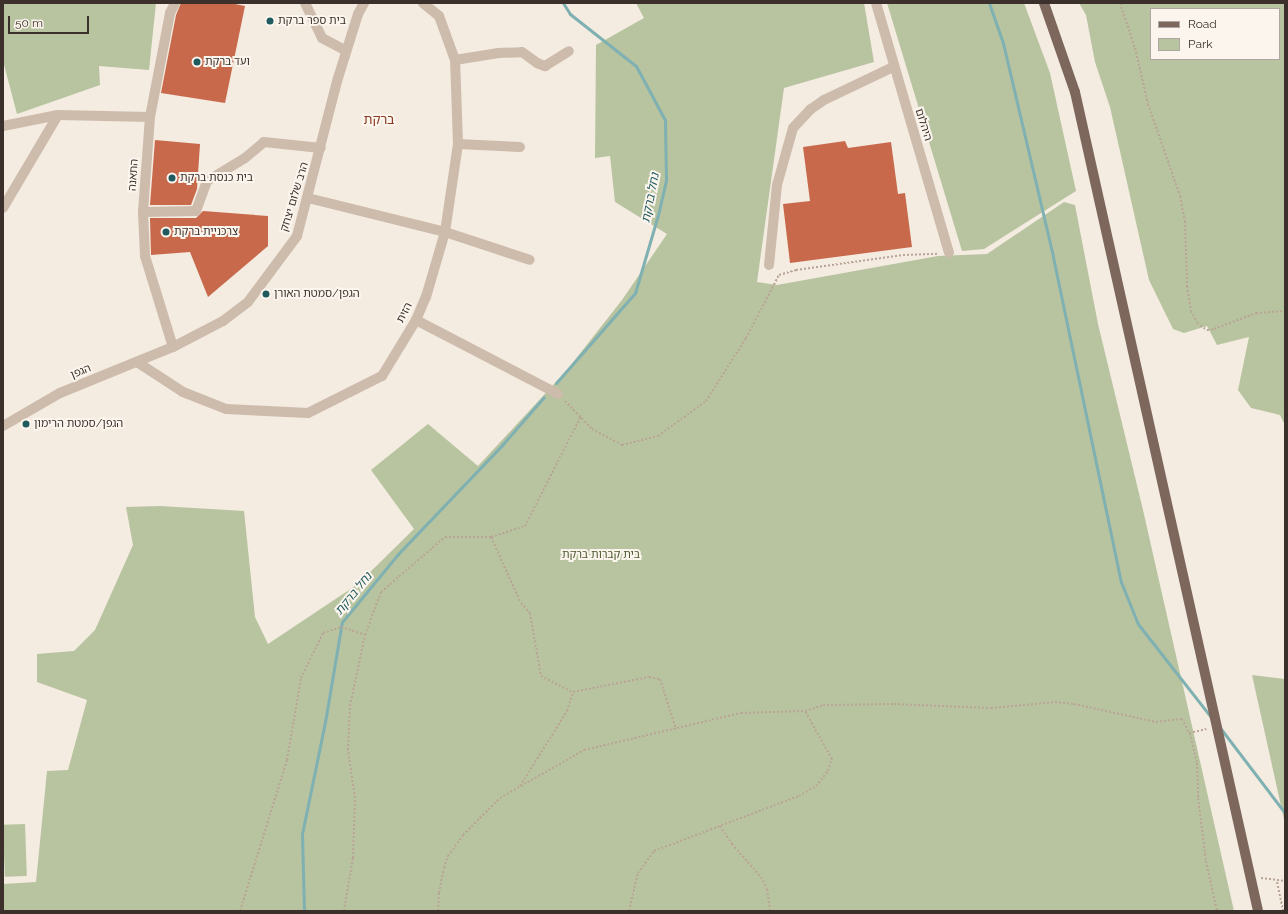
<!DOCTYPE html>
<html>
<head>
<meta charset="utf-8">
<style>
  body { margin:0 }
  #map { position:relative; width:1288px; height:914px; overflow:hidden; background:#f4ebe1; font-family:Raleway,"Noto Sans Hebrew",sans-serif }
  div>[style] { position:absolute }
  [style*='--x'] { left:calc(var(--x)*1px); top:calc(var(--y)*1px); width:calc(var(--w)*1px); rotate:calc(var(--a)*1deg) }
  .green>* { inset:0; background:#b8c4a0; transform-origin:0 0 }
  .stream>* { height:3px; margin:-1.5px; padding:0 1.5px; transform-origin:1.5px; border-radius:1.5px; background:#7fb0b2 }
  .building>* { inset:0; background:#c8694b }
  .path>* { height:2px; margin-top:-1px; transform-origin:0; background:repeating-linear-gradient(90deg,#b9a596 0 2px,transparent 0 4px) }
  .minor>* { height:10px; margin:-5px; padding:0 5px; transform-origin:5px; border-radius:5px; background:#cdbbac }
  .major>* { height:10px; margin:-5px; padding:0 5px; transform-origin:5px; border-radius:5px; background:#7d675c }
  .dots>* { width:11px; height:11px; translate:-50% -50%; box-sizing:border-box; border:2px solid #fbf5ee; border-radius:50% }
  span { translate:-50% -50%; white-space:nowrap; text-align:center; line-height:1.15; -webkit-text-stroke:4px #fbf5ee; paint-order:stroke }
  .poi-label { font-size:11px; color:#3b302b }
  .left { translate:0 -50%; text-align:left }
  .street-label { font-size:11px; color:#3b302b }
  .park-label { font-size:11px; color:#4a5a2e }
  .water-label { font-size:12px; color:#1f5a5e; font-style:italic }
  .quarter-label { font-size:13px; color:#8c3b22 }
  .frame { position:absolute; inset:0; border:4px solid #3b302b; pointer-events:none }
  .legend { position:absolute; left:1150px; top:8px; width:130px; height:52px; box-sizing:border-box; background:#fbf5ee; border:1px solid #aea6a0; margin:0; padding:5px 7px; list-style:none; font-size:12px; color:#3b302b }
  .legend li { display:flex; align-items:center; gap:8px; height:20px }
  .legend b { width:20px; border:1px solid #aea6a0 }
  .scale { position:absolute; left:8px; top:16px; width:81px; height:18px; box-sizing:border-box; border:2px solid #3b302b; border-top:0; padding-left:5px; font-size:12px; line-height:14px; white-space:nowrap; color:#3b302b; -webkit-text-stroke:3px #fbf5ee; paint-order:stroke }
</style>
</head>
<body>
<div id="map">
  <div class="green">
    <div style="clip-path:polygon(3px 3px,156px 3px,149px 70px,99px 66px,100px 85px,17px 114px,3px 61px)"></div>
    <div style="clip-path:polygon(636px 3px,864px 3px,874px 62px,784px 88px,757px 282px,777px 285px,938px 256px,987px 254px,1064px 202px,1075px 205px,1098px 324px,1143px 510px,1234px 911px,3px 911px,3px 884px,36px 882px,47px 771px,68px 770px,87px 700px,37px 682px,37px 654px,74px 651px,95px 630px,133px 545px,126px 507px,160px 506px,244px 511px,255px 617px,268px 644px,358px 584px,414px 529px,371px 470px,428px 424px,478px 466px,567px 370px,622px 300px,667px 234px,615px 202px,610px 156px,595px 158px,596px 45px,644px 18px)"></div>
    <div style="clip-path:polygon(887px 3px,1024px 3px,1050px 73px,1076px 191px,984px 249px,962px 251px)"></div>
    <div style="clip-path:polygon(evenodd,1079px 3px,1285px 3px,1285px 425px,1280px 415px,1251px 408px,1238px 390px,1249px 337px,1217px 345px,1207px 326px,1184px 333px,1173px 329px,1149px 280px,1110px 107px,1095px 62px,1086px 15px,1079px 3px,1151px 9px,1279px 9px,1279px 59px,1151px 59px,1151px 9px)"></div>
    <div style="clip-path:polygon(1252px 675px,1285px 679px,1285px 824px)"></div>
    <div style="left:25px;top:824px;width:52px;height:22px;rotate:88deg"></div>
  </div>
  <div class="stream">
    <div style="--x:989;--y:3;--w:42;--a:70.7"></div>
    <div style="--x:1003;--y:43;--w:220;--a:76.8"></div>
    <div style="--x:1053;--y:257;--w:332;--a:78.2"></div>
    <div style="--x:1121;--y:582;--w:45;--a:68"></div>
    <div style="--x:1138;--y:624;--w:118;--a:51.9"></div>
    <div style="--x:556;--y:383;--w:120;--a:-48.7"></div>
    <div style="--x:635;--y:293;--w:81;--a:-73.6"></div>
    <div style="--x:658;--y:215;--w:37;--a:-77"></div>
    <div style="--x:666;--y:179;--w:59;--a:-91"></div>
    <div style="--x:665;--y:120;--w:61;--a:-118.2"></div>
    <div style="--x:636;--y:66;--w:84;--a:-141.8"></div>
    <div style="--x:570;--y:14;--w:13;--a:-122"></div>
    <div style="--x:1221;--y:729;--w:106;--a:52.7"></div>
    <div style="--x:304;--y:911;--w:77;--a:-91.5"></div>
    <div style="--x:302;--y:834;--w:114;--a:-78.4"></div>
    <div style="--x:325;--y:722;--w:101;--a:-80.4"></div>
    <div style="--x:342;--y:622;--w:88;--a:-50.5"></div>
    <div style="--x:398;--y:554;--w:152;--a:-46.3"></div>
    <div style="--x:503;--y:444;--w:62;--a:-48.9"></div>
  </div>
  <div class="building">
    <div style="clip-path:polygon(181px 3px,230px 3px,245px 6px,225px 103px,161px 93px,176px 15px)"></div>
    <div style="clip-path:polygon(155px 140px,200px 144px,197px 189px,191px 205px,150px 205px)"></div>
    <div style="clip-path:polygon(845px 141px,848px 148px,891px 142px,898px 194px,905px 193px,912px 247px,790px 263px,783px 204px,810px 201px,803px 147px)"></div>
    <div style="clip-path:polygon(203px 211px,268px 216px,268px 246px,208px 297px,190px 252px,151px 255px,150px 218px,196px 218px)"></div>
  </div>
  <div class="path">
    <div style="--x:1120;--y:3;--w:47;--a:71.6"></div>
    <div style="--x:1135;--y:48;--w:57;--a:76.9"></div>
    <div style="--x:1148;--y:104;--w:97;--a:70.8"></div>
    <div style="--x:1180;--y:196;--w:25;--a:79"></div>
    <div style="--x:1185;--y:221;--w:65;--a:88.2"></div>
    <div style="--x:1187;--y:286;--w:25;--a:81"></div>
    <div style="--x:1191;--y:311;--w:13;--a:63"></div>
    <div style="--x:1197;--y:323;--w:12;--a:35"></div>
    <div style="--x:1207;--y:330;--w:7;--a:-8"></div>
    <div style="--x:1214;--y:329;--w:45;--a:-20.9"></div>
    <div style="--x:1256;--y:313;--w:29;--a:-4"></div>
    <div style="--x:565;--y:401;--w:39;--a:46"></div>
    <div style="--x:592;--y:429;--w:34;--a:28"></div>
    <div style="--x:622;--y:445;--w:37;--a:-14"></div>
    <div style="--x:658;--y:436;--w:59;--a:-36.1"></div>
    <div style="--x:706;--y:401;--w:75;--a:-57.6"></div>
    <div style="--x:746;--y:338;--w:71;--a:-62.4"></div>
    <div style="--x:779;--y:275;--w:18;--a:-16"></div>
    <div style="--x:796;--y:270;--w:108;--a:-8"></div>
    <div style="--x:903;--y:255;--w:35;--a:-2"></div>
    <div style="--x:491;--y:537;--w:72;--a:65.6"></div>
    <div style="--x:521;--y:603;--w:13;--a:48"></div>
    <div style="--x:530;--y:613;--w:64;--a:80.1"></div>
    <div style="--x:541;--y:676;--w:36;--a:27"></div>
    <div style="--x:573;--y:692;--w:77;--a:-11.2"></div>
    <div style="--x:649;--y:677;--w:11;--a:10"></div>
    <div style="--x:660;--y:679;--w:52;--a:72.3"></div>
    <div style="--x:1189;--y:733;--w:18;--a:-13"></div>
    <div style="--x:520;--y:786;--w:89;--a:-57.9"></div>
    <div style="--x:567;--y:711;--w:20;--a:-72"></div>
    <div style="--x:720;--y:826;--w:22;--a:56"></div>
    <div style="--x:732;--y:844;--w:44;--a:48.7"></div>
    <div style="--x:761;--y:877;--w:13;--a:63"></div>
    <div style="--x:767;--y:889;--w:22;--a:82"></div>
    <div style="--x:1261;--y:878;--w:24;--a:7"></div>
    <div style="--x:1277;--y:882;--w:30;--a:78"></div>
    <div style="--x:240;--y:911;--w:158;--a:-72.7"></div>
    <div style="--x:287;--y:760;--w:83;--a:-80.3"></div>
    <div style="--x:301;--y:678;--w:50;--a:-63.9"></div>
    <div style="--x:323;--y:633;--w:19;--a:-18"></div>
    <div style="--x:341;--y:627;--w:25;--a:18"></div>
    <div style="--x:365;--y:635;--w:46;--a:-69.6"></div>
    <div style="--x:381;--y:592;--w:84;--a:-40.7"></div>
    <div style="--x:445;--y:537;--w:46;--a:0"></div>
    <div style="--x:491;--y:537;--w:36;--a:-18"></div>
    <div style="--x:525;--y:526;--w:123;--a:-63"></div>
    <div style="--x:344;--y:911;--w:54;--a:-80.4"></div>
    <div style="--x:353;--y:858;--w:60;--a:-88.1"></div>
    <div style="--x:355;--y:798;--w:49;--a:-98.3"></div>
    <div style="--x:348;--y:750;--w:44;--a:-87.4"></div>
    <div style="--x:350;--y:706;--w:73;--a:-78.1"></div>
    <div style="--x:438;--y:911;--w:18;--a:-87"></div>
    <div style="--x:439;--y:893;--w:25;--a:-79"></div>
    <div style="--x:444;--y:868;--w:13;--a:-72"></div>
    <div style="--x:448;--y:856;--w:26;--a:-54"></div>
    <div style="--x:463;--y:835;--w:52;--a:-45"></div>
    <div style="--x:500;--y:798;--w:97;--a:-29.7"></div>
    <div style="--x:584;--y:750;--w:161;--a:-13.3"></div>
    <div style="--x:741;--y:713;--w:64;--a:-1.8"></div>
    <div style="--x:805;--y:711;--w:19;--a:-18"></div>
    <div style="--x:823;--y:705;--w:71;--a:-0.8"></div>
    <div style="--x:894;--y:704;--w:97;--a:2.4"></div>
    <div style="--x:991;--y:708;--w:64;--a:-5.4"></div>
    <div style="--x:1055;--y:702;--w:19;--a:6"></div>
    <div style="--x:1074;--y:704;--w:84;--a:12.4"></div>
    <div style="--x:1156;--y:722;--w:26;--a:-7"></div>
    <div style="--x:1182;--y:719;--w:20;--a:63"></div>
    <div style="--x:1191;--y:737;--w:27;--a:77"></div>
    <div style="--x:1197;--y:763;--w:35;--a:88"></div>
    <div style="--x:1198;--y:798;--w:64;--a:82.8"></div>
    <div style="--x:1206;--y:861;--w:51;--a:77.6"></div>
    <div style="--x:629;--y:911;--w:39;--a:-77"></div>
    <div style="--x:638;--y:873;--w:27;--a:-54"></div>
    <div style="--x:654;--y:851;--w:155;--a:-20.8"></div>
    <div style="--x:799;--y:796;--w:20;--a:-30"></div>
    <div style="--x:816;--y:786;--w:19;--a:-51"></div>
    <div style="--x:828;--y:771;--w:13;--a:-72"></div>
    <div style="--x:832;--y:759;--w:55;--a:-119.4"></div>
  </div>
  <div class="minor">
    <div style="--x:305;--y:3;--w:39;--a:64"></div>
    <div style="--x:322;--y:38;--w:27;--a:28"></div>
    <div style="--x:876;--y:3;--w:260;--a:73.7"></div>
    <div style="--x:455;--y:60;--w:44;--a:-9.2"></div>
    <div style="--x:498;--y:53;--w:24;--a:-2"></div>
    <div style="--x:522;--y:52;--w:19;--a:36"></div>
    <div style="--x:537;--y:63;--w:9;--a:21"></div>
    <div style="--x:545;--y:66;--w:28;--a:-32"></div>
    <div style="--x:3;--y:126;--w:56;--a:-11.3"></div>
    <div style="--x:58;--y:115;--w:92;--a:1.2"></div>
    <div style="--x:458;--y:144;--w:62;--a:2.8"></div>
    <div style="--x:308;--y:198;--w:141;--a:13.9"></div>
    <div style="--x:445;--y:232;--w:89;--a:18.2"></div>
    <div style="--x:3;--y:208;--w:108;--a:-59.4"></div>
    <div style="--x:143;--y:212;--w:53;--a:-1.1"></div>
    <div style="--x:196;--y:211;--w:32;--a:-70"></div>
    <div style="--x:207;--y:181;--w:44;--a:-31.2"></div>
    <div style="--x:245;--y:158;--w:25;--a:-40"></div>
    <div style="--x:264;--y:142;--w:57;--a:6"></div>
    <div style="--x:769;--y:265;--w:80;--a:-84.3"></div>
    <div style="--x:777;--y:185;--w:59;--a:-74.3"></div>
    <div style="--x:793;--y:128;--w:26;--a:-47"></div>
    <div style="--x:811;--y:109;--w:16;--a:-35"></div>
    <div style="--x:824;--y:100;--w:76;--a:-25.6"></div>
    <div style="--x:416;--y:320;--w:160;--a:27.5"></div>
    <div style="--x:173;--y:347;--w:95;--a:-107.1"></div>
    <div style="--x:145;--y:256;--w:44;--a:-92.6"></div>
    <div style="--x:143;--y:212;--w:95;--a:-85.8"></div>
    <div style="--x:150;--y:117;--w:106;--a:-79.1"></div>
    <div style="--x:170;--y:13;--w:11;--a:-63"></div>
    <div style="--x:137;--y:362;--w:55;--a:33.1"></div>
    <div style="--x:183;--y:392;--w:46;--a:21.6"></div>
    <div style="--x:226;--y:409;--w:82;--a:2.8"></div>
    <div style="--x:308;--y:413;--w:83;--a:-26.6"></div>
    <div style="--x:382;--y:376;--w:66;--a:-58.7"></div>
    <div style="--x:416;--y:320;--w:25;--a:-67"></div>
    <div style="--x:426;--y:297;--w:68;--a:-73.7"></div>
    <div style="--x:445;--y:232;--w:89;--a:-81.6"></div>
    <div style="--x:458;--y:144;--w:84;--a:-92"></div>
    <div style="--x:455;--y:60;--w:47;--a:-110"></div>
    <div style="--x:439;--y:16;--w:21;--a:-141"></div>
    <div style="--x:3;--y:426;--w:66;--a:-30.1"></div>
    <div style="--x:60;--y:393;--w:122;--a:-22.2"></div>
    <div style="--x:173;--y:347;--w:56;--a:-27.5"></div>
    <div style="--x:223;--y:321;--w:31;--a:-37"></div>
    <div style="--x:248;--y:302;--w:82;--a:-53.4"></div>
    <div style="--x:297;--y:236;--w:163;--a:-75.5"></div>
    <div style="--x:338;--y:78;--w:67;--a:-72.6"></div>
    <div style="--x:358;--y:14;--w:13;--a:-61"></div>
  </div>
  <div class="major">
    <div style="--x:1044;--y:3;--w:94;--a:70.8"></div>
    <div style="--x:1075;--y:92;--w:839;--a:77.4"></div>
  </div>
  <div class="dots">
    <div style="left:270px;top:21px;background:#1f5a5e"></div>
    <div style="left:197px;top:62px;background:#1f5a5e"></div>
    <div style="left:172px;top:178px;background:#1f5a5e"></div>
    <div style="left:166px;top:232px;background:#1f5a5e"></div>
    <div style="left:266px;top:294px;background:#1f5a5e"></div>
    <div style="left:26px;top:424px;background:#1f5a5e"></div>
  </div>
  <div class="poi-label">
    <span class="left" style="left:278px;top:21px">בית ספר ברקת</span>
    <span class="left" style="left:205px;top:62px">ועד ברקת</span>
    <span class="left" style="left:180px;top:178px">בית כנסת ברקת</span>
    <span class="left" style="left:174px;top:232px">צרכניית ברקת</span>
    <span class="left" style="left:274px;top:294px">הגפן/סמטת האורן</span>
    <span class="left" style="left:34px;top:424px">הגפן/סמטת הרימון</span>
  </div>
  <div class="street-label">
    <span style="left:923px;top:125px;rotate:73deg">היהלום</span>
    <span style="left:134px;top:175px;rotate:-86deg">התאנה</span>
    <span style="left:295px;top:197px;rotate:-73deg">הרב שלום יצחק</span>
    <span style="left:405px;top:313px;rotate:-63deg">הזית</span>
    <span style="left:81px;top:372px;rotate:-22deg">הגפן</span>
  </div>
  <div class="park-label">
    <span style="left:601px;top:555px">בית קברות ברקת</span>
  </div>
  <div class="water-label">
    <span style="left:651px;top:198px;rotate:-79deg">נחל ברקת</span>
    <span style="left:354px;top:594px;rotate:-51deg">נחל ברקת</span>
  </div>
  <div class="quarter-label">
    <span style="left:379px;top:120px">ברקת</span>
  </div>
  <div class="frame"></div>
  <ul class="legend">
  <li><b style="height:5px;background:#7d675c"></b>Road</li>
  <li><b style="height:11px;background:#b8c4a0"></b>Park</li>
  </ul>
  <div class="scale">50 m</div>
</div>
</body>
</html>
